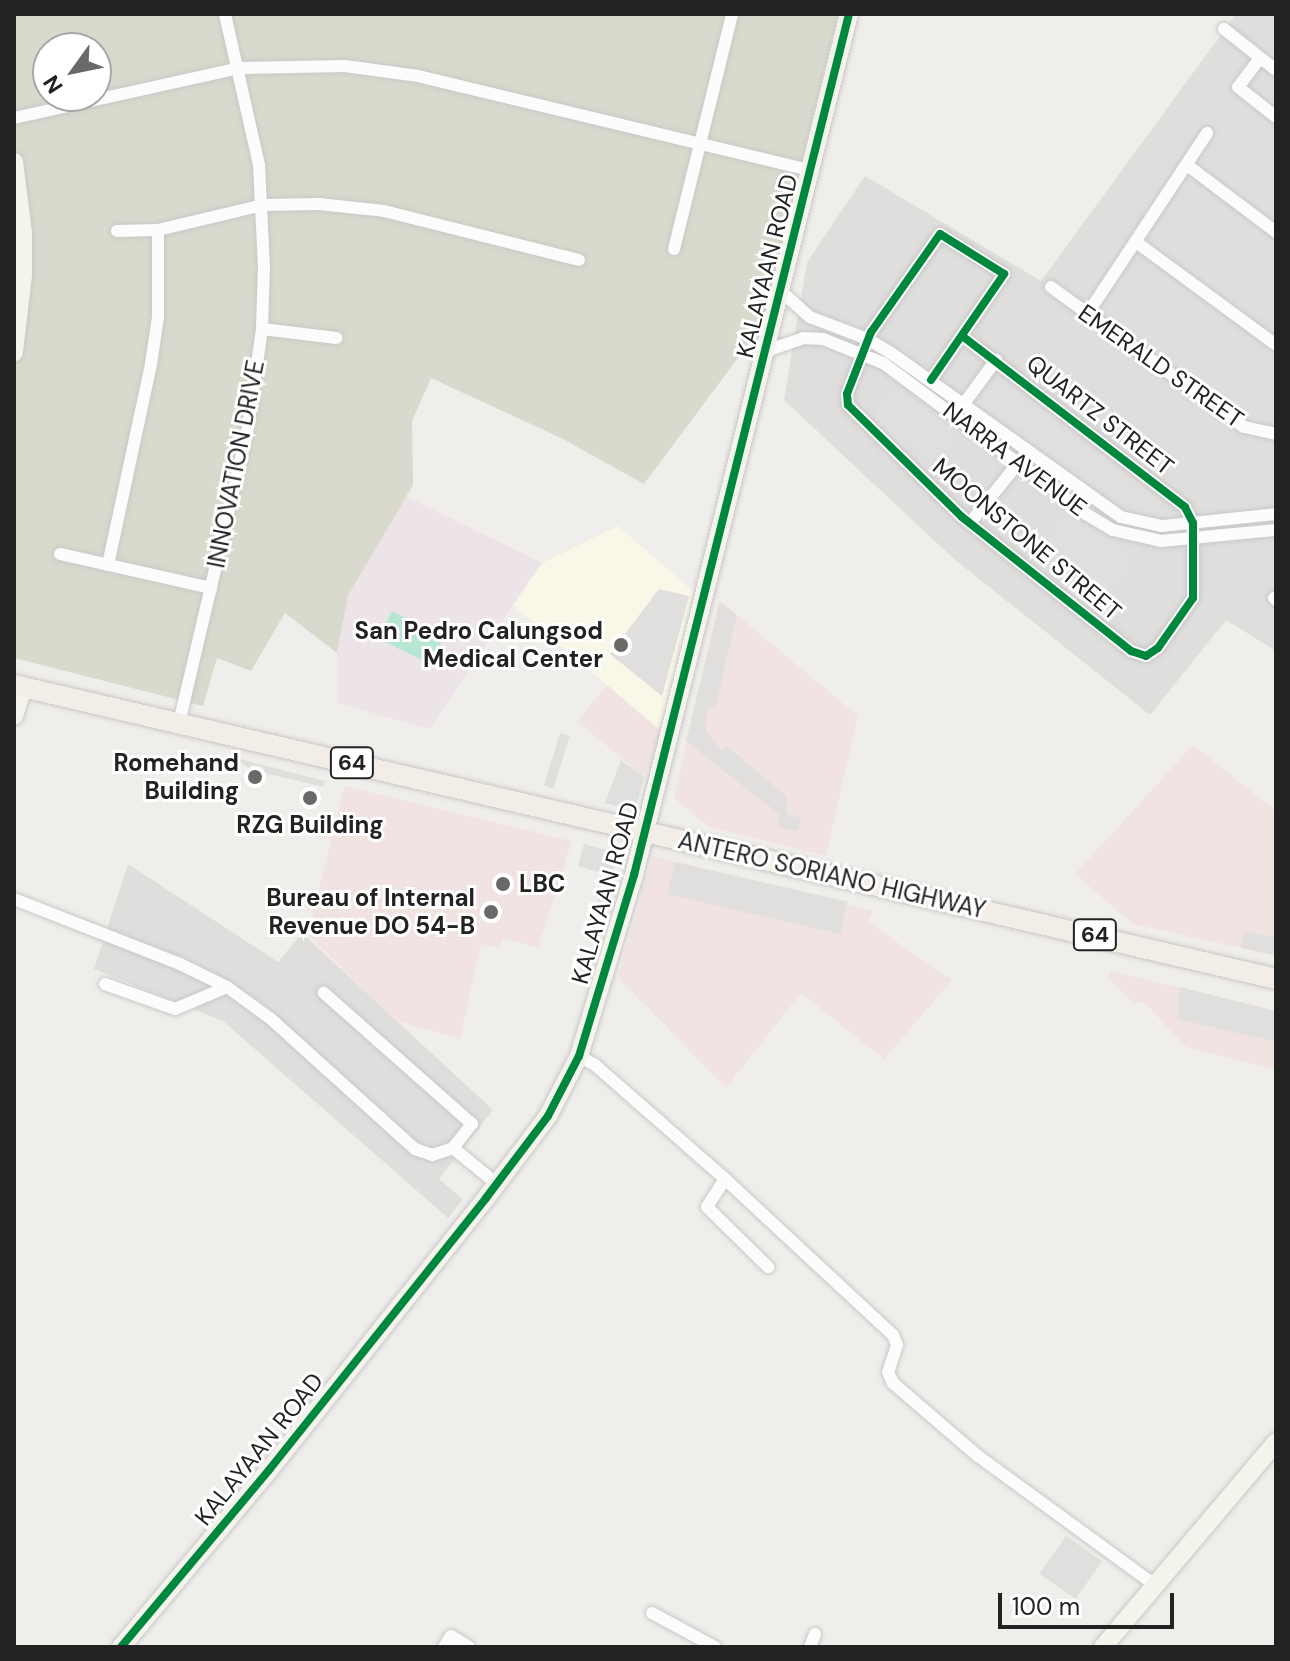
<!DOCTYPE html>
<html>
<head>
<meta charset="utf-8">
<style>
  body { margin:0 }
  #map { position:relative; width:1290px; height:1661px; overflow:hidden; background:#f0eeeb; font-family:"DM Sans",sans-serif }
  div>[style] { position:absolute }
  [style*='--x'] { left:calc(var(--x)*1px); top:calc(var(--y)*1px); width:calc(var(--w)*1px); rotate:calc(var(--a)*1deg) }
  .residential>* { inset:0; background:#dfdedc }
  .commercial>* { inset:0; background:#f1e3e1 }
  .industrial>* { inset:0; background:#ede4e9 }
  .education>* { inset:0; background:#f8f7e8 }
  .construction>* { inset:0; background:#d9d9cd }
  .pitch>* { inset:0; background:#b7e6d2; transform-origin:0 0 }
  .parking>* { inset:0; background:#e0dfde; transform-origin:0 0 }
  .roads { filter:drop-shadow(0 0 2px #c9c8c7) drop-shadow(0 0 2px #c9c8c7) }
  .street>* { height:12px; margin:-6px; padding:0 6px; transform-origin:6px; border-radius:6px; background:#fdfcfc }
  .secondary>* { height:18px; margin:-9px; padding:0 9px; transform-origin:9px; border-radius:9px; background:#f4f4ed }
  .primary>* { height:20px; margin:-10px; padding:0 10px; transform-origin:10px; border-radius:10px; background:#f3ede7 }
  .cycleway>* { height:8px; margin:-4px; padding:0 4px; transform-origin:4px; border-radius:4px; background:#00873e }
  .dots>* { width:22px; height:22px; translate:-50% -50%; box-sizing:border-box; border:4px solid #fff; border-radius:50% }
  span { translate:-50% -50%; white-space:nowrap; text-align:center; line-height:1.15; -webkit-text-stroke:6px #fff; paint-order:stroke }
  .shield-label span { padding:2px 6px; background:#fff; border:2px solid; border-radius:6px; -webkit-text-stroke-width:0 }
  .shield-label { font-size:22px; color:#222; font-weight:700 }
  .street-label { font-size:24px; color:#222 }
  .poi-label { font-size:24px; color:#222; font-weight:700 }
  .right { translate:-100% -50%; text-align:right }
  .left { translate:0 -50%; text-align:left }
  .frame { position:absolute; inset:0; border:16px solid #222; pointer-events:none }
  .north { position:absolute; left:32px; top:32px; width:80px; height:80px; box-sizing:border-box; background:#fff; border:2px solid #a7a7a7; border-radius:50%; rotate:237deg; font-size:22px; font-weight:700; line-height:32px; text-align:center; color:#222 }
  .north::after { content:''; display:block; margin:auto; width:28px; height:36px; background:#6a6968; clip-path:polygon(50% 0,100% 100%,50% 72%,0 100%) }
  .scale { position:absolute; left:998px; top:1593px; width:176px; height:36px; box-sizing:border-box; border:4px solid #222; border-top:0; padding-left:10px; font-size:24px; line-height:28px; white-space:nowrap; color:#222; -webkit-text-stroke:6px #fff; paint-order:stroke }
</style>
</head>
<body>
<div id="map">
  <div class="residential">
    <div style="clip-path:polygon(1236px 14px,1276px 14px,1276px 651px,1226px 620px,1150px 715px,954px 559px,784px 400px,807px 262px,865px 176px,1041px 281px)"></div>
    <div style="clip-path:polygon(128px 864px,278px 962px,302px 933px,493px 1110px,439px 1179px,463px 1199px,448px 1218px,223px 1021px,94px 969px)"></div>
  </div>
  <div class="commercial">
    <div style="clip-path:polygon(719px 600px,858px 716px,826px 856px,709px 827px,674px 798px)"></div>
    <div style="clip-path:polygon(608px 684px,661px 731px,644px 777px,577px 721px)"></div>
    <div style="clip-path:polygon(1193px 745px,1276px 811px,1276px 956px,1133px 924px,1075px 874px)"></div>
    <div style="clip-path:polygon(344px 786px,572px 841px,538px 948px,504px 938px,497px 948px,481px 944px,460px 1039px,395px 1020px,308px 935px)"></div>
    <div style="clip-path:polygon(653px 856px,873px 911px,868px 922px,952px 980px,884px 1059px,801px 993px,726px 1088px,618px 977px)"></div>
    <div style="clip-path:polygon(1111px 971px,1276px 1011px,1276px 1070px,1186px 1047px,1144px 1002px,1134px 1003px,1108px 978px)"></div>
  </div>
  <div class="industrial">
    <div style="clip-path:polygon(406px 496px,542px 563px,429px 729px,337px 703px,337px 653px,348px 596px)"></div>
  </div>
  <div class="education">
    <div style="clip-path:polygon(618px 526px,694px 592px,661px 731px,513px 605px,542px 563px)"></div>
  </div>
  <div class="construction">
    <div style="clip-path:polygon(evenodd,14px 14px,838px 14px,761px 327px,644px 484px,563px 439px,431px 378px,412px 421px,413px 485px,348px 596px,337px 653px,285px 613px,251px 671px,217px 658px,203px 706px,14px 658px,14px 14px,48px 48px,96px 48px,96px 96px,48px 96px,48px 48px)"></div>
  </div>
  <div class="pitch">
    <div style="left:392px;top:611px;width:58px;height:31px;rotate:26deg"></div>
  </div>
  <div class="parking">
    <div style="clip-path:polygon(998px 376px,1186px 512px,1185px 519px,1151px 518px,1118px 510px,1102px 501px,977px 404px)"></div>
    <div style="clip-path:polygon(896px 386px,905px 387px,961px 431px,926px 474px,869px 418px)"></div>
    <div style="clip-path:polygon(1067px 515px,1132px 551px,1124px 578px,1096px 613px,1028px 561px)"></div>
    <div style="clip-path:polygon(659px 589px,689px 596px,662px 696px,610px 654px)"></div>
    <div style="clip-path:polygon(720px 602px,737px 615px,715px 707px,710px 707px,706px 715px,706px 732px,722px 750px,727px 746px,787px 797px,787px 814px,801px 818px,798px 831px,778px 827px,780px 815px,686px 741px)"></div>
    <div style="left:560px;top:733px;width:10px;height:55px;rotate:17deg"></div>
    <div style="clip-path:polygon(235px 758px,325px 781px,324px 787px,251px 770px)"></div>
    <div style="clip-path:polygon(621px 760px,644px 777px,635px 811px,605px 803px)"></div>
    <div style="left:584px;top:844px;width:35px;height:23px;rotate:15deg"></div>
    <div style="left:675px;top:862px;width:177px;height:33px;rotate:13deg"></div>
    <div style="left:599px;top:896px;width:11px;height:46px;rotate:15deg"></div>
    <div style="left:1245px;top:931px;width:32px;height:17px;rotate:13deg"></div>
    <div style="clip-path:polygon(1180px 987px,1276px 1011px,1276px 1042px,1177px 1019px)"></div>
    <div style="left:1066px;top:1536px;width:44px;height:46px;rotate:35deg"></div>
  </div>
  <div class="roads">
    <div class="street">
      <div style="--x:1224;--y:29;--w:66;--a:38.3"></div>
      <div style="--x:1260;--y:58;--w:36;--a:127"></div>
      <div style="--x:1238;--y:87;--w:48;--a:38.3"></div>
      <div style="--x:14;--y:118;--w:231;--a:-12.5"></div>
      <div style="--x:240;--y:68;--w:105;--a:-1.1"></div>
      <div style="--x:345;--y:66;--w:74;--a:7.8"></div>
      <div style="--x:418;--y:76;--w:404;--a:13.5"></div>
      <div style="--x:1187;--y:165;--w:111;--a:37"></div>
      <div style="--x:117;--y:231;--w:41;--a:-1.4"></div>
      <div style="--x:158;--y:230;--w:108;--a:-13.4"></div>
      <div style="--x:263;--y:205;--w:56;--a:-1"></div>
      <div style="--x:319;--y:204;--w:65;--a:6.1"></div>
      <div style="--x:384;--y:211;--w:201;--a:14.1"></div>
      <div style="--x:1136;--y:242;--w:174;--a:36.3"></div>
      <div style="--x:674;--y:249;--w:242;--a:-76.1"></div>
      <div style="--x:1051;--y:287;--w:238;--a:36"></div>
      <div style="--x:1244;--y:427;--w:33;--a:12"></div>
      <div style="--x:782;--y:292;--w:38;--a:42"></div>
      <div style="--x:810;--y:317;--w:61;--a:21.1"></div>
      <div style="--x:867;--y:339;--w:28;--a:30"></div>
      <div style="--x:891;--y:353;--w:282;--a:35.5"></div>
      <div style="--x:1121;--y:517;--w:42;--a:12.4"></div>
      <div style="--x:1162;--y:526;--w:115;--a:-6"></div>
      <div style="--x:1088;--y:313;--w:216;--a:-56.5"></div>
      <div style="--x:262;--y:329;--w:75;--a:6.9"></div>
      <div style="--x:766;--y:351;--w:39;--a:-19"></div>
      <div style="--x:803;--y:338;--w:20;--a:3"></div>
      <div style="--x:823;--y:339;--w:65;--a:21.8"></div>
      <div style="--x:883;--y:363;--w:253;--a:36.6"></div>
      <div style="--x:1086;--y:514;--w:31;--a:31"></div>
      <div style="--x:1113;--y:530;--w:49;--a:12.9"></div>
      <div style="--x:1161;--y:541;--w:116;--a:-5.5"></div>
      <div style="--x:931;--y:380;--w:129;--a:-55.4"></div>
      <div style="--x:1004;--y:274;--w:75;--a:-148"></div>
      <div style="--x:940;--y:234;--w:120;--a:125.1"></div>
      <div style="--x:871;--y:332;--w:66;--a:111.2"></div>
      <div style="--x:847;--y:394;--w:11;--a:85"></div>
      <div style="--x:848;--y:405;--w:160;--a:44.5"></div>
      <div style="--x:962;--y:517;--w:216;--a:38.4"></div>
      <div style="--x:1131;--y:651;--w:16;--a:18"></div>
      <div style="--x:1146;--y:656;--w:14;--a:-34"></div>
      <div style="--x:1158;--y:648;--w:61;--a:-55"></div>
      <div style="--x:1193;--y:598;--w:75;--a:-90"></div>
      <div style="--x:1193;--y:523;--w:18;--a:-117"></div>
      <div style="--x:1185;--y:507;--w:281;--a:-142.5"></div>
      <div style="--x:960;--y:409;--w:61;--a:-53.7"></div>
      <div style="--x:970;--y:523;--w:85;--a:-51.2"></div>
      <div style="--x:60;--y:554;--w:155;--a:12.7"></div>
      <div style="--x:108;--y:565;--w:206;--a:-77.9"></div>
      <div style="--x:151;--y:364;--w:48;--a:-81.5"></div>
      <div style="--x:158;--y:317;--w:87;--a:-90"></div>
      <div style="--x:1274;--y:598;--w:3;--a:45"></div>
      <div style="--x:179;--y:723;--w:298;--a:-76.8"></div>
      <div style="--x:247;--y:433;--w:105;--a:-81.8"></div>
      <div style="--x:262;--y:329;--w:62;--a:-88.2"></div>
      <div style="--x:264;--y:267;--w:102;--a:-92.8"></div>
      <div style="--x:259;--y:165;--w:155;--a:-102.7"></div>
      <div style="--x:14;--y:899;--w:178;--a:21.4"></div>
      <div style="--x:180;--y:964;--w:52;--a:26.1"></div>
      <div style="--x:227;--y:987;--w:54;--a:36"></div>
      <div style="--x:271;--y:1019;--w:194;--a:42.1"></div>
      <div style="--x:415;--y:1149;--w:18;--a:19"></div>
      <div style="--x:432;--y:1155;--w:22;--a:-18"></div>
      <div style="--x:453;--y:1148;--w:31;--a:-52"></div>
      <div style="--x:472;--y:1124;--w:198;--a:-138.5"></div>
      <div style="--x:105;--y:984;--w:74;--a:19.7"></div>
      <div style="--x:175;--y:1009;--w:56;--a:-22.9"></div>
      <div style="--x:579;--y:1056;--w:18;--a:29"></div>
      <div style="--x:595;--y:1065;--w:173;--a:41.2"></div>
      <div style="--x:725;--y:1179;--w:229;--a:42.9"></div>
      <div style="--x:893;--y:1335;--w:11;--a:68"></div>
      <div style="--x:897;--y:1345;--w:28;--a:108"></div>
      <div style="--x:888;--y:1372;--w:12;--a:66"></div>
      <div style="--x:893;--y:1383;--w:112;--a:40.7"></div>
      <div style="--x:978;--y:1456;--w:219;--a:36.1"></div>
      <div style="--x:453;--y:1148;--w:57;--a:39.3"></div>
      <div style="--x:725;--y:1179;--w:33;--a:123"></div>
      <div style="--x:707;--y:1207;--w:86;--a:44.5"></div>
      <div style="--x:652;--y:1613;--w:72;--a:28.4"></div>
      <div style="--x:444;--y:1647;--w:13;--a:-58"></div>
      <div style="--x:451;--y:1636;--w:21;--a:31"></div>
      <div style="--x:810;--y:1647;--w:14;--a:-69"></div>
    </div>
    <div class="secondary">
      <div style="--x:14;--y:162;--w:72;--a:82.8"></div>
      <div style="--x:23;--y:233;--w:42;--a:90"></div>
      <div style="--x:23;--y:275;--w:78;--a:96.7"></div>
      <div style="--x:14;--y:716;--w:30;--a:-73"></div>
      <div style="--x:121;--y:1647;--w:231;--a:-50.1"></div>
      <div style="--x:269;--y:1470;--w:348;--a:-51.4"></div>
      <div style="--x:486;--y:1198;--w:103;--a:-52.9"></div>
      <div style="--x:548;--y:1116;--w:68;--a:-62.7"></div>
      <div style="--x:579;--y:1056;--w:189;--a:-73.1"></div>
      <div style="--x:634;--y:875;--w:887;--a:-75.98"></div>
      <div style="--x:1103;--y:1647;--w:268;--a:-49.8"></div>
    </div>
    <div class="primary">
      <div style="--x:14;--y:685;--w:1296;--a:13.11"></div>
    </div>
  </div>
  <div class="cycleway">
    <div style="--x:931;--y:380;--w:129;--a:-55.4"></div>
    <div style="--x:1004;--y:274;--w:75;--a:-148"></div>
    <div style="--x:940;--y:234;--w:120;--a:125.1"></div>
    <div style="--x:871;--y:332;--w:66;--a:111.2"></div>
    <div style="--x:847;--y:394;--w:11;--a:85"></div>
    <div style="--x:848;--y:405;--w:160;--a:44.5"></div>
    <div style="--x:962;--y:517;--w:216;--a:38.4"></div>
    <div style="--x:1131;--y:651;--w:16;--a:18"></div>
    <div style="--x:1146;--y:656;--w:14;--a:-34"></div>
    <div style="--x:1158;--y:648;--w:61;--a:-55"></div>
    <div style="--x:1193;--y:598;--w:75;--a:-90"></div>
    <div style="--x:1193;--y:523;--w:18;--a:-117"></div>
    <div style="--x:1185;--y:507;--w:281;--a:-142.5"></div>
    <div style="--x:121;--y:1647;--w:231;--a:-50.1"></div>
    <div style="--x:269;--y:1470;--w:348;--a:-51.4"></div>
    <div style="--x:486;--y:1198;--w:103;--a:-52.9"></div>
    <div style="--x:548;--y:1116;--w:68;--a:-62.7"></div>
    <div style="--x:579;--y:1056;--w:189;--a:-73.1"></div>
    <div style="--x:634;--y:875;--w:887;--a:-75.98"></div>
  </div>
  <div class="dots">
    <div style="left:621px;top:645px;background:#6a6968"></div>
    <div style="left:255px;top:777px;background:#6a6968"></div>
    <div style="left:310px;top:798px;background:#6a6968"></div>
    <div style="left:503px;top:884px;background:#6a6968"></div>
    <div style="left:491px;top:912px;background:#6a6968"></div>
  </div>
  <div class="shield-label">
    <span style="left:352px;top:763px">64</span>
    <span style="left:1095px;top:935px">64</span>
  </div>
  <div class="street-label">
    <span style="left:767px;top:266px;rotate:-76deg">KALAYAAN ROAD</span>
    <span style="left:1161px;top:366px;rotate:35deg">EMERALD STREET</span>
    <span style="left:1100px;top:415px;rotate:38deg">QUARTZ STREET</span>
    <span style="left:1015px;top:459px;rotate:37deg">NARRA AVENUE</span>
    <span style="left:236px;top:464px;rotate:-79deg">INNOVATION DRIVE</span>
    <span style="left:1027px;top:539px;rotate:40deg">MOONSTONE STREET</span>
    <span style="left:832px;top:875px;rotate:13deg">ANTERO SORIANO HIGHWAY</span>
    <span style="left:605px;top:893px;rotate:-74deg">KALAYAAN ROAD</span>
    <span style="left:259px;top:1449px;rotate:-51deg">KALAYAAN ROAD</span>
  </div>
  <div class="poi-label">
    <span class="right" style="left:603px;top:645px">San Pedro Calungsod<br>Medical Center</span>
    <span class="right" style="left:239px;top:777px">Romehand<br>Building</span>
    <span style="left:310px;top:825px">RZG Building</span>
    <span class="left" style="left:519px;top:884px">LBC</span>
    <span class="right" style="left:475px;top:912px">Bureau of Internal<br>Revenue DO 54-B</span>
  </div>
  <div class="frame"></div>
  <div class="north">N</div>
  <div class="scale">100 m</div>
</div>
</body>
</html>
